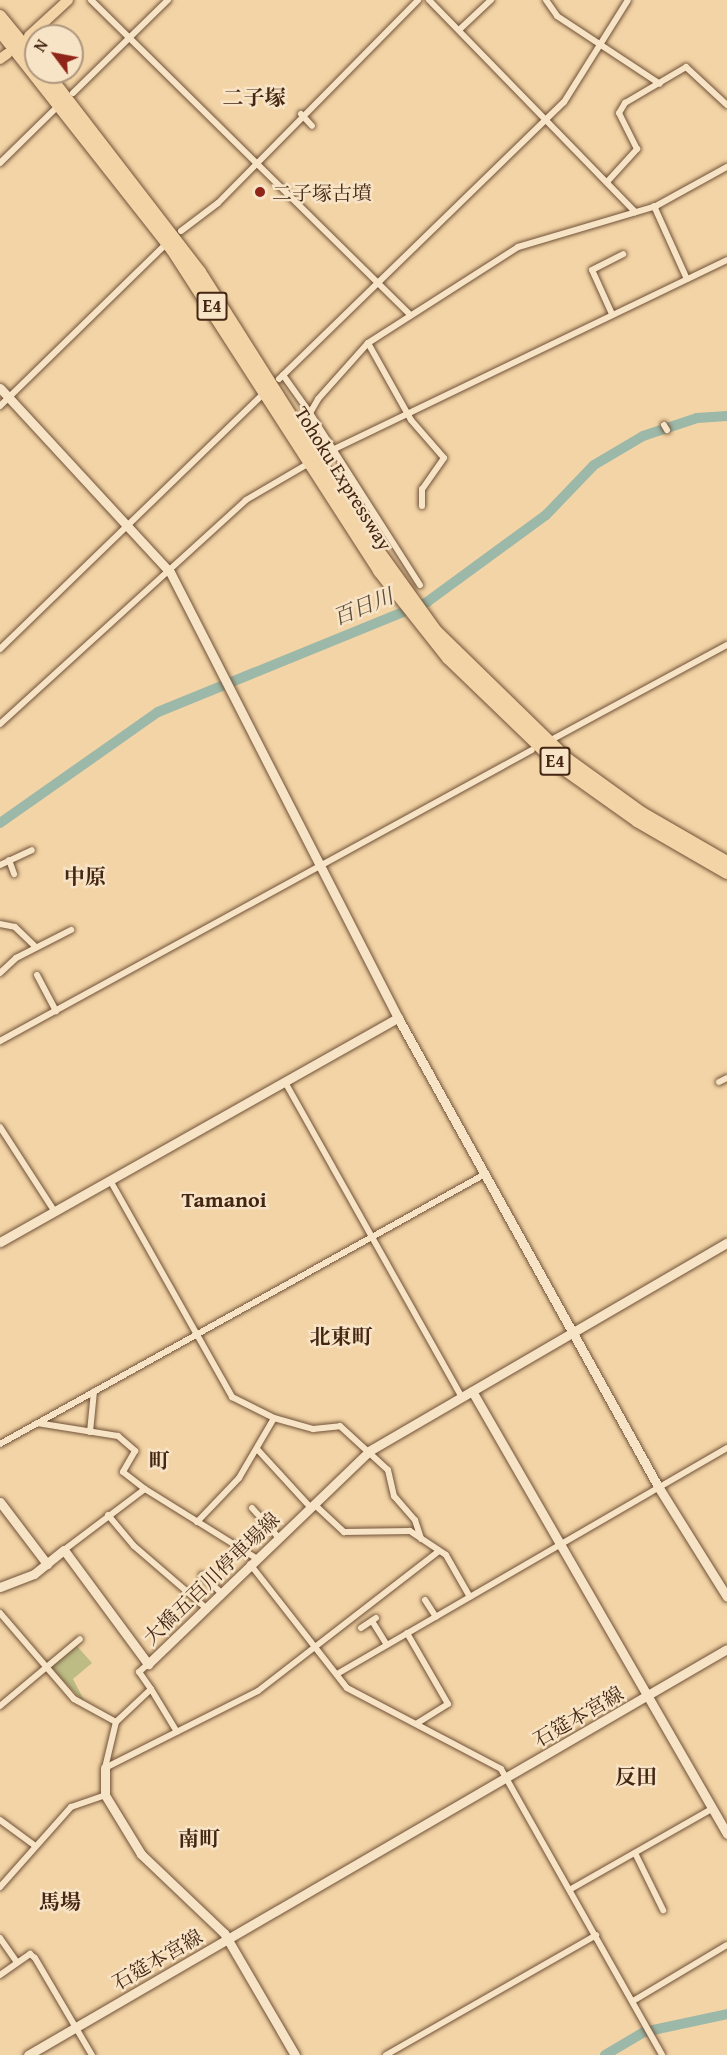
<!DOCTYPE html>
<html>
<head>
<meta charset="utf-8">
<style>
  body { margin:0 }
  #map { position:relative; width:727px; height:2055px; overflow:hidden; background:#f3d4a6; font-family:"Gentium Book Plus","Noto Serif JP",serif }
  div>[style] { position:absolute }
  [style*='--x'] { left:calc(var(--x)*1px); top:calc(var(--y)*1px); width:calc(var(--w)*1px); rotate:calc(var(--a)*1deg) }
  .green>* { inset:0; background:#bdbc85 }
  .river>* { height:10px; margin:-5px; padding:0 5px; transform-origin:5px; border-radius:5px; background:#9bb8a8 }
  .roads { filter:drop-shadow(0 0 2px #705238) drop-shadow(0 0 2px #705238) }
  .street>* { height:6px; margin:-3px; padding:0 3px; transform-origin:3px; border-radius:3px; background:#f7e3c5 }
  .secondary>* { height:9px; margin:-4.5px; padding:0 4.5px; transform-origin:4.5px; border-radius:4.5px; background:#f7e3c5 }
  .primary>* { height:10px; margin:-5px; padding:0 5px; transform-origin:5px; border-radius:5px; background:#f3d4a6 }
  .highway>* { height:12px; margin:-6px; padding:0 6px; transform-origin:6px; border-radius:6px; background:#f3d4a6 }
  .dots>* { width:16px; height:16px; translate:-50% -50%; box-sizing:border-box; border:3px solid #f7e3c5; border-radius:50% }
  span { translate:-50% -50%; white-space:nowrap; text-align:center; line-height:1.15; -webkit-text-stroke:5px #f7e3c5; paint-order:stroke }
  .shield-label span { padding:2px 4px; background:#f7e3c5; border:2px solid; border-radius:4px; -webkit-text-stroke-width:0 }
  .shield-label { font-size:18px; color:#442613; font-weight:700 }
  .poi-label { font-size:20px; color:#442613 }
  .left { translate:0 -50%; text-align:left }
  .street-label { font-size:20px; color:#442613 }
  .neighbourhood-label { font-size:21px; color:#442613; font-weight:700 }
  .water-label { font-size:21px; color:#5a4a38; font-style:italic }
  .quarter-label { font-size:22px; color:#442613; font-weight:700 }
  .north { position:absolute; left:24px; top:24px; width:60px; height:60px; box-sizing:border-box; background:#f7e3c5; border:2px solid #af977e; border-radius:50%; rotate:302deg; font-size:16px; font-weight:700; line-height:24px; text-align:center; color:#442613 }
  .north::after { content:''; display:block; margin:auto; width:21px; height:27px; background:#8f2418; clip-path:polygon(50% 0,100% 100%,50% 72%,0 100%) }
</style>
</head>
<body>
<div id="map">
  <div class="green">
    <div style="clip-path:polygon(76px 1645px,92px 1663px,73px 1679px,86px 1704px,47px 1664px)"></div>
  </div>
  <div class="river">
    <div style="--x:0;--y:823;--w:193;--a:-35.1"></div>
    <div style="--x:158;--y:712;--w:291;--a:-22.2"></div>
    <div style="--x:427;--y:602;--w:147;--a:-36.2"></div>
    <div style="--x:546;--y:515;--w:69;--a:-46.2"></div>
    <div style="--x:594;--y:465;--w:57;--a:-30.6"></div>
    <div style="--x:643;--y:436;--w:57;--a:-18.4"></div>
    <div style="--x:697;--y:418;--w:30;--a:-4"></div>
    <div style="--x:605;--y:2055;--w:45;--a:-30.5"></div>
    <div style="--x:644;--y:2032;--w:85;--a:-12.2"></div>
  </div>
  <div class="roads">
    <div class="street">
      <div style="--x:91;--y:0;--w:447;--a:44.6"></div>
      <div style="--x:429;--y:0;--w:296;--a:45.8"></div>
      <div style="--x:546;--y:0;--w:19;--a:55"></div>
      <div style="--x:557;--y:16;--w:123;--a:33.4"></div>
      <div style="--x:459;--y:30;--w:44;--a:-43.2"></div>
      <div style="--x:73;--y:93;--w:133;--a:-44.4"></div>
      <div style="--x:301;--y:114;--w:16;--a:47"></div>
      <div style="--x:0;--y:163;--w:78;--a:-44.5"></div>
      <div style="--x:607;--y:182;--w:45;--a:-47.7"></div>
      <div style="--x:637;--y:149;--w:40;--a:-116.6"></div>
      <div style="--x:619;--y:113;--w:12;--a:-59"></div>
      <div style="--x:625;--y:103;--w:71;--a:-30.5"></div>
      <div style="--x:686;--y:67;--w:56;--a:42.8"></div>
      <div style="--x:654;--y:206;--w:80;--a:65.7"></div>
      <div style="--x:181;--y:231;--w:46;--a:-37.1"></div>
      <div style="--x:218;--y:203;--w:285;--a:-45.4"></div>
      <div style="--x:612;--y:314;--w:48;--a:-114.4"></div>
      <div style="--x:592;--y:270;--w:35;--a:-27"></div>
      <div style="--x:368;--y:343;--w:88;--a:60.8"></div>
      <div style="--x:411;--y:420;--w:50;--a:49"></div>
      <div style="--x:444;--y:458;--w:38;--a:125"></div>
      <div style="--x:422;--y:489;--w:17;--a:90"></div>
      <div style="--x:283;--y:375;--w:47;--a:54.6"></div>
      <div style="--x:279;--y:379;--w:397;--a:-44.2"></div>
      <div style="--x:564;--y:102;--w:120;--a:-57.9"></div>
      <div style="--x:0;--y:406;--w:228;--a:-44.3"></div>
      <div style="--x:664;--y:425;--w:6;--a:59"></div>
      <div style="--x:324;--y:454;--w:447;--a:-25.7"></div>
      <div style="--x:420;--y:585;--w:204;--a:-122.6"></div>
      <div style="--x:310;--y:413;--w:16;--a:-60"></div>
      <div style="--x:318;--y:399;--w:75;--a:-48.2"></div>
      <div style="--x:368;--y:343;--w:178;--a:-32.6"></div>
      <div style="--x:518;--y:247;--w:144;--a:-16.5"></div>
      <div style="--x:656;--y:206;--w:81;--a:-28.8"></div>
      <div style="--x:0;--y:649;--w:365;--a:-44.1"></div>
      <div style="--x:0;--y:724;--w:333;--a:-42.3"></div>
      <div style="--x:246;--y:500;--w:69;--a:-30.3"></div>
      <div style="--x:553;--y:739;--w:198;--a:-28.4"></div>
      <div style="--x:9;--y:860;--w:15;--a:70"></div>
      <div style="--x:0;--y:865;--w:35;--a:-25"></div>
      <div style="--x:0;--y:924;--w:15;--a:11"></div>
      <div style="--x:15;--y:927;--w:29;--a:44"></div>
      <div style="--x:0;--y:973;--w:22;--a:-43"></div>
      <div style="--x:16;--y:958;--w:62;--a:-27"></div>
      <div style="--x:37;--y:975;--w:41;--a:62.2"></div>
      <div style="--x:0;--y:1041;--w:606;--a:-28.68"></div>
      <div style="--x:285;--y:1082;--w:361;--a:60.7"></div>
      <div style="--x:719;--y:1082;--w:9;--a:-27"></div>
      <div style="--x:0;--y:1127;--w:101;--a:57.1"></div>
      <div style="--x:111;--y:1182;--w:247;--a:60.6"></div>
      <div style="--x:232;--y:1397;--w:47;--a:26.6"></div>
      <div style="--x:274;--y:1418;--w:41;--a:15.8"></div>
      <div style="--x:313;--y:1429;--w:27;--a:-6"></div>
      <div style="--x:340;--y:1426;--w:65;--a:42.5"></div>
      <div style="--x:388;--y:1470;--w:27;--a:77"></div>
      <div style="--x:394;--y:1496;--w:32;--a:49"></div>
      <div style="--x:415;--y:1520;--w:20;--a:72"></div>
      <div style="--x:37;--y:1423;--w:82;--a:9.1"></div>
      <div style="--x:118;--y:1436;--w:23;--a:41"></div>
      <div style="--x:135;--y:1451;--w:24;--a:120"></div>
      <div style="--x:123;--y:1472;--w:28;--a:38"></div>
      <div style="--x:90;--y:1432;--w:41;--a:-84.4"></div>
      <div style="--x:0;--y:1444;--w:555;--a:-29.1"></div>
      <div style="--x:257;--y:1449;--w:80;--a:47.5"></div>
      <div style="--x:315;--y:1505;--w:40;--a:43"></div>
      <div style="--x:344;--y:1532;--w:66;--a:-0.9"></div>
      <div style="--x:410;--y:1531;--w:43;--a:33.7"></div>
      <div style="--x:446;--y:1555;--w:48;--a:60.3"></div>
      <div style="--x:252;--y:1508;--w:39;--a:48"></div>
      <div style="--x:108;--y:1515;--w:40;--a:50"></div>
      <div style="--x:134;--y:1546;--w:95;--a:40.7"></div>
      <div style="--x:197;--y:1522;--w:61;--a:-46.3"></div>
      <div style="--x:239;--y:1478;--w:69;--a:-59.7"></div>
      <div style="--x:64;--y:1550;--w:101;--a:-37"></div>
      <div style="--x:145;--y:1489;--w:131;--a:31.9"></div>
      <div style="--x:250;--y:1564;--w:157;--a:52"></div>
      <div style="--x:347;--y:1688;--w:174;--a:27.7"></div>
      <div style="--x:501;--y:1769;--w:328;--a:60.6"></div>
      <div style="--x:202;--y:1575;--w:26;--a:43"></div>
      <div style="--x:425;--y:1600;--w:20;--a:57"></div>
      <div style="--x:0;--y:1613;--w:113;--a:49.3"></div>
      <div style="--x:74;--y:1699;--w:48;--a:28.7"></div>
      <div style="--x:372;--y:1621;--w:28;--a:58"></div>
      <div style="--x:361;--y:1628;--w:18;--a:-34"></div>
      <div style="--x:407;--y:1633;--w:82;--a:60"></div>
      <div style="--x:448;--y:1704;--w:36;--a:148"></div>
      <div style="--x:337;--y:1674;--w:451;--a:-30.1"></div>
      <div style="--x:151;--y:1689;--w:50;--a:58.8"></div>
      <div style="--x:0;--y:1706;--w:104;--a:-39.9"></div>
      <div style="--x:105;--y:1768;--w:171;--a:-26.7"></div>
      <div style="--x:258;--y:1691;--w:229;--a:-37.7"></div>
      <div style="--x:105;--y:1768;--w:47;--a:-76.6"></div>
      <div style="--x:116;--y:1722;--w:48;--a:-43.3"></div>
      <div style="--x:151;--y:1689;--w:21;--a:-125"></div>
      <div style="--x:139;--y:1672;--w:12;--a:-42"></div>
      <div style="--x:0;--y:1820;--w:42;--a:36.3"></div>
      <div style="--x:635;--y:1853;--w:64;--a:63.8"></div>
      <div style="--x:0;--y:1887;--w:107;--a:-48.4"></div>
      <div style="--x:71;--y:1807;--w:36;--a:-19"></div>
      <div style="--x:571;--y:1889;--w:162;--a:-29.6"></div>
      <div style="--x:0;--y:1938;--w:29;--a:55"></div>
      <div style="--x:0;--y:1975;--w:37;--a:-35"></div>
      <div style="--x:30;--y:1954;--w:6;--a:39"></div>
      <div style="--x:35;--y:1958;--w:113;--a:59.6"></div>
      <div style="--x:633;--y:2001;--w:109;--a:-30.8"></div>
      <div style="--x:386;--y:2055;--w:242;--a:-29.7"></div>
    </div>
    <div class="secondary">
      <div style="--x:0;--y:388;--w:251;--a:47.3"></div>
      <div style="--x:170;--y:572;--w:501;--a:62.92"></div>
      <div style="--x:398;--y:1018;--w:538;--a:60.96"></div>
      <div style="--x:659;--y:1488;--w:128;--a:58"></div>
      <div style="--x:0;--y:1242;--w:457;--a:-29.4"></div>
      <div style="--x:472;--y:1391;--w:511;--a:60.07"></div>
      <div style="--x:0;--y:1502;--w:78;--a:52.8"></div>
      <div style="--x:0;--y:1587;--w:36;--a:-21"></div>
      <div style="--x:34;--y:1574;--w:38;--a:-39"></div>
      <div style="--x:64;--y:1550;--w:142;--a:53.6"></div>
      <div style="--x:148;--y:1664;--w:307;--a:-43.9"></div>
      <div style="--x:369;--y:1451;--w:414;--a:-30.2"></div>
      <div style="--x:105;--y:1768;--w:27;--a:90"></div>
      <div style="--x:105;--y:1795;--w:69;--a:58.6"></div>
      <div style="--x:141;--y:1854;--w:115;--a:43.6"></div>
      <div style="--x:224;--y:1933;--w:141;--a:59.8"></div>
      <div style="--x:28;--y:2055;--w:808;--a:-30.15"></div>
    </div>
    <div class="primary">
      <div style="--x:29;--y:36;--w:53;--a:-42.7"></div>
      <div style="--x:0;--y:59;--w:9;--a:-36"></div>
    </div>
    <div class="highway">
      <div style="--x:0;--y:16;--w:57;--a:50.7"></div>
      <div style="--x:0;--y:31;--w:280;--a:51.8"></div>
      <div style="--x:173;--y:251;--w:381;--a:57.2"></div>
      <div style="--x:379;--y:571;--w:111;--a:51.6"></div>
      <div style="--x:448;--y:658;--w:156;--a:44"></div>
      <div style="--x:560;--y:766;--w:95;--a:35.5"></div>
      <div style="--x:637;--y:821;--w:104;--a:30"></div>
      <div style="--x:46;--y:72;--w:252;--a:52.4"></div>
      <div style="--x:200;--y:272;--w:299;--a:57.7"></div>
      <div style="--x:360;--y:525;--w:130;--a:54.4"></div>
      <div style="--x:436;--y:631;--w:182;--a:44.3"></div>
      <div style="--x:566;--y:758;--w:94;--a:35.9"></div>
      <div style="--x:642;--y:813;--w:98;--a:30"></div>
    </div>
  </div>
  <div class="dots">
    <div style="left:260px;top:192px;background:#8f2418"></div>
  </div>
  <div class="shield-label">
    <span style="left:212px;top:306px">E4</span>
    <span style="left:555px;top:761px">E4</span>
  </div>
  <div class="poi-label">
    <span class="left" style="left:272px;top:192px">二子塚古墳</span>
  </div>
  <div class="street-label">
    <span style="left:344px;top:478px;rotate:58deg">Tohoku Expressway</span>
    <span style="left:211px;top:1578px;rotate:-44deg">大橋五百川停車場線</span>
    <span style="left:578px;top:1716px;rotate:-30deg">石筵本宮線</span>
    <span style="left:157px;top:1959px;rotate:-30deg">石筵本宮線</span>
  </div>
  <div class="neighbourhood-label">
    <span style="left:254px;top:98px">二子塚</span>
    <span style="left:85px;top:877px">中原</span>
    <span style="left:341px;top:1337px">北東町</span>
    <span style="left:159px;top:1461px">町</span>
    <span style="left:636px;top:1777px">反田</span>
    <span style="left:199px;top:1839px">南町</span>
    <span style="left:60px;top:1902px">馬場</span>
  </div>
  <div class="water-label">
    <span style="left:363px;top:607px;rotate:-22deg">百日川</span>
  </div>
  <div class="quarter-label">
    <span style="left:224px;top:1200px">Tamanoi</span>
  </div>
  <div class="north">N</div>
</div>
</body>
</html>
